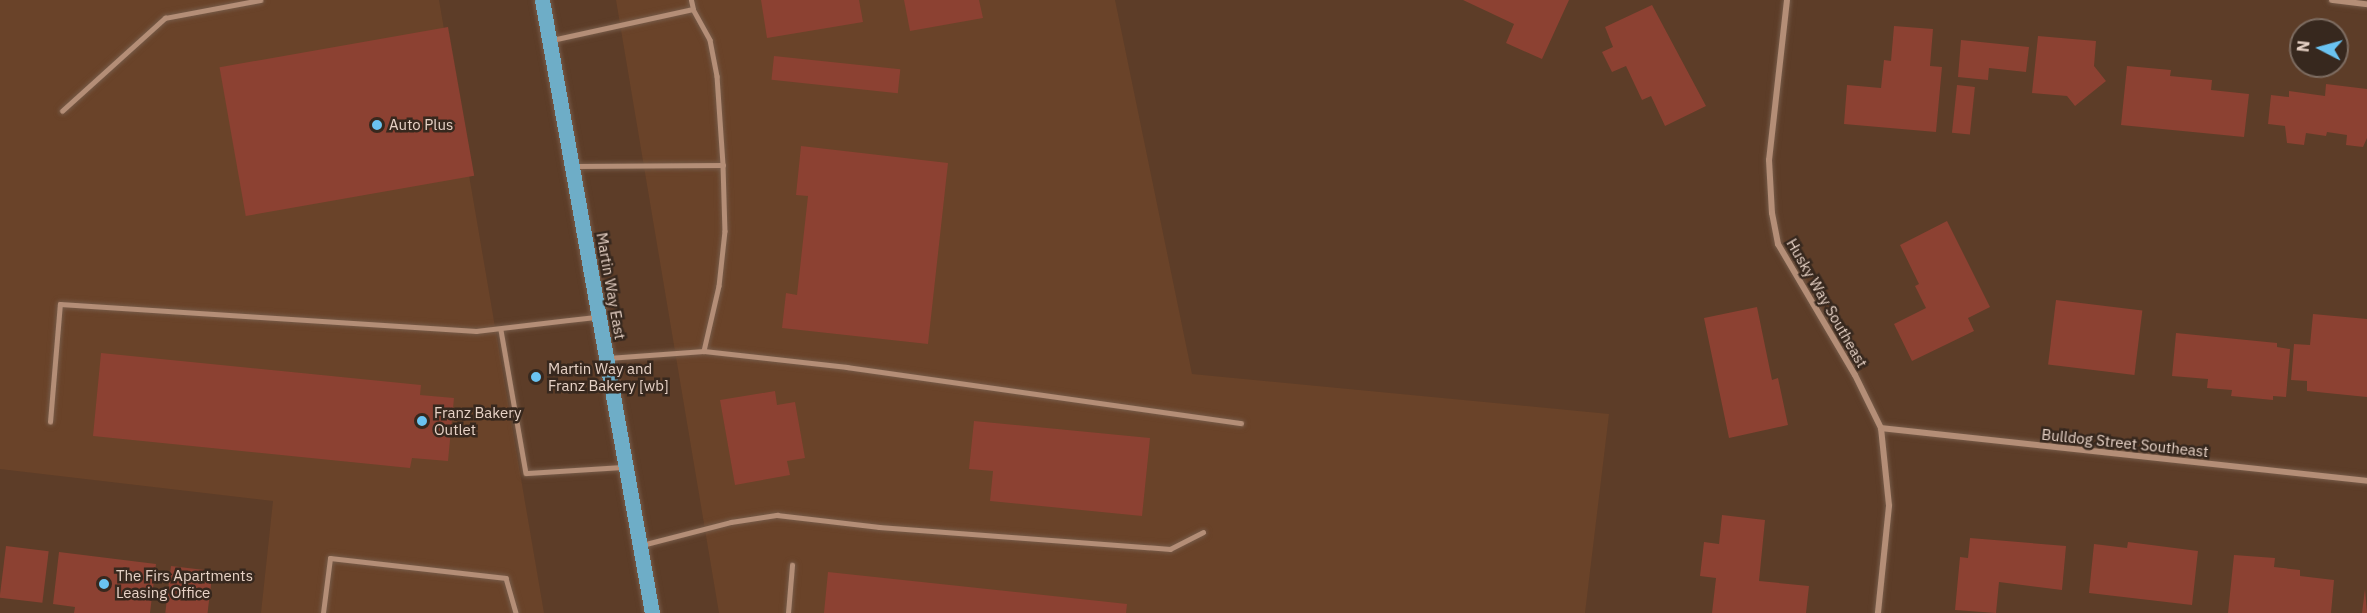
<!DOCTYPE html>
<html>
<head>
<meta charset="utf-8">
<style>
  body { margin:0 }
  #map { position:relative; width:2367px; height:613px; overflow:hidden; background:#5d3d28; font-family:"IBM Plex Sans",sans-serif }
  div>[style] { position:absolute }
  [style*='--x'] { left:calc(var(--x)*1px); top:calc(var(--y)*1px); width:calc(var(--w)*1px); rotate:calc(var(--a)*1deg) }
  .built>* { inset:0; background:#6a4329 }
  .building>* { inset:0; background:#8c4132; transform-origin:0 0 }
  .roads { filter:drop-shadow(0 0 2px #765b49) drop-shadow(0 0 2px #765b49) }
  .lane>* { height:4.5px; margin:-2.25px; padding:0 2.25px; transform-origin:2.25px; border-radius:2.25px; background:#b48e77 }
  .street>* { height:6px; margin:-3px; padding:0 3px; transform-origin:3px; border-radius:3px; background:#b48e77 }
  .primary>* { height:15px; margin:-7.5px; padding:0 7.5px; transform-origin:7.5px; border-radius:7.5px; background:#6eadc7 }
  .dots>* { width:16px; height:16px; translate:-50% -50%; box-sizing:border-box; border:3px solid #37281e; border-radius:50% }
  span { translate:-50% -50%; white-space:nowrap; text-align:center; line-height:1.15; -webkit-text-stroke:5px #37281e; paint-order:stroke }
  .poi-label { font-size:15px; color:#e7d2c6 }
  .left { translate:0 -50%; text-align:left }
  .street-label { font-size:15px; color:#e7d2c6 }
  .north { position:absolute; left:2289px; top:18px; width:60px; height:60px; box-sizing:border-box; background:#37281e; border:2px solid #7d6c61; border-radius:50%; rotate:276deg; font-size:16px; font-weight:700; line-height:24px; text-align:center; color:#e7d2c6 }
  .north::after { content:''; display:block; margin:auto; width:21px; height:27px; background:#6ac3f1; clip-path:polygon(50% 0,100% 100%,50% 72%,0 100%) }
</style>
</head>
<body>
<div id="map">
  <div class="built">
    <div style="clip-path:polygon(0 0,439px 0,544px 613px,261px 613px,273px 501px,0 469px)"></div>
    <div style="clip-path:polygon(616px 0,1115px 0,1192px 374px,1609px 414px,1585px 613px,719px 613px)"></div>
  </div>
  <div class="building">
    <div style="clip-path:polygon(761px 0,859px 0,863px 22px,767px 38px)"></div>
    <div style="clip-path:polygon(904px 0,979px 0,983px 18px,910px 31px)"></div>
    <div style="clip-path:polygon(1463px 0,1569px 0,1542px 59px,1506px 43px,1514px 24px)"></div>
    <div style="clip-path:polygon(1652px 5px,1706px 106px,1665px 126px,1651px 96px,1642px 100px,1626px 66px,1612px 72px,1602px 52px,1613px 47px,1605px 27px)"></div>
    <div style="clip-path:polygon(1894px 26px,1933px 29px,1930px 66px,1942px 67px,1936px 132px,1844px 124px,1847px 85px,1881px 88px,1884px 60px,1891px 61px)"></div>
    <div style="left:448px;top:27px;width:151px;height:232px;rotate:80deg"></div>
    <div style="clip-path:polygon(2038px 36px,2096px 41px,2094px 66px,2106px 81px,2075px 106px,2067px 96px,2032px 93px)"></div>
    <div style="clip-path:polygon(1961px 40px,2029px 47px,2026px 72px,1989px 68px,1988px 80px,1958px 77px)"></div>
    <div style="left:774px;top:56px;width:127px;height:24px;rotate:6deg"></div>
    <div style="clip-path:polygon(2127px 66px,2171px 70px,2170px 76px,2212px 80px,2211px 90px,2249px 94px,2244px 137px,2121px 125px)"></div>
    <div style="clip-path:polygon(2326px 84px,2367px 89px,2367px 138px,2363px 147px,2346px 145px,2347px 135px,2327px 132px,2326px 136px,2306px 133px,2304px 145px,2287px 143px,2285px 126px,2268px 124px,2271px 95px,2289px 97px,2289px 91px,2325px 96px)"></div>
    <div style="left:1957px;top:85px;width:18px;height:48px;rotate:6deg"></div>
    <div style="clip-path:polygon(801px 146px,948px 163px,928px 344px,782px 328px,786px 293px,797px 295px,808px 196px,796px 195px)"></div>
    <div style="clip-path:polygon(1947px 221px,1990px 307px,1968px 318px,1974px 331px,1912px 361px,1894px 324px,1926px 308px,1915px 286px,1919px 284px,1900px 245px)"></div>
    <div style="left:2056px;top:300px;width:87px;height:65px;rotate:7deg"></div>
    <div style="clip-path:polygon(1757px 307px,1772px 380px,1778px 378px,1788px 425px,1729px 438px,1704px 318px)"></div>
    <div style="clip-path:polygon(2313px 314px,2367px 319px,2367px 397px,2307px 391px,2307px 381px,2291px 380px,2294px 344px,2310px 345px)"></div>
    <div style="clip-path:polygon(2176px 333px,2277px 343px,2277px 347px,2290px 349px,2286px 397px,2273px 396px,2273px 400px,2231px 396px,2232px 390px,2207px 388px,2208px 379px,2172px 376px)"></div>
    <div style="clip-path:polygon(101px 353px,421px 385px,420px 395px,454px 398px,448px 461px,412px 458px,410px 468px,93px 436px)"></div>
    <div style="clip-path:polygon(775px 391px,777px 405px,795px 402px,805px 458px,787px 461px,790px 475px,735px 485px,720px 400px)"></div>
    <div style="clip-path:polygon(974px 421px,1150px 438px,1142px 516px,990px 501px,993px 471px,969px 469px)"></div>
    <div style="clip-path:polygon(1722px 515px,1765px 520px,1759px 581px,1809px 586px,1806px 613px,1712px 613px,1716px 578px,1700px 576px,1704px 542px,1719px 544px)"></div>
    <div style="clip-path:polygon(1970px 538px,2066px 546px,2062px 590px,1999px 582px,1996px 613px,1955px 610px,1960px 557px,1968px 558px)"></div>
    <div style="clip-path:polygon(2128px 542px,2198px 551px,2192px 605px,2089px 593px,2094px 544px,2127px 548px)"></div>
    <div style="left:6px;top:546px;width:43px;height:52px;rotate:7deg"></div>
    <div style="clip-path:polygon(59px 552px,156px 564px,150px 613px,74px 613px,75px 607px,53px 604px)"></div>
    <div style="clip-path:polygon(2234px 555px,2275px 558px,2274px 567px,2300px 570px,2300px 576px,2334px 580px,2331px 613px,2228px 613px)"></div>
    <div style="left:171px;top:566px;width:42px;height:47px;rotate:7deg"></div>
    <div style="clip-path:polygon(828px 572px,1127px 604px,1126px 613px,824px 613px)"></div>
    <div style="clip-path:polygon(2365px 589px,2367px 613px,2362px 613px)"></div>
  </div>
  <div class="roads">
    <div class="lane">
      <div style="--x:693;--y:9;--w:35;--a:61"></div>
      <div style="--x:710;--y:40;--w:37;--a:79"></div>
      <div style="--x:717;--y:76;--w:89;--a:86.1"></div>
      <div style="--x:552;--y:40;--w:144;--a:-12.4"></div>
      <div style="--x:693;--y:9;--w:9;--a:-103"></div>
      <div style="--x:62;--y:111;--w:139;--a:-42.1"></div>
      <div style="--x:165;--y:18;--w:97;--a:-10.7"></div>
      <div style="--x:575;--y:166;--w:148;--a:-0.4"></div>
      <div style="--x:723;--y:165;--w:66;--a:88.3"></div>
      <div style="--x:725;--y:231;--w:55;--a:96.2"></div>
      <div style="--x:719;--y:286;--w:67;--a:103"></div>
      <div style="--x:501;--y:330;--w:145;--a:80.1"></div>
      <div style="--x:526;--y:473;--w:98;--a:-3.5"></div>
      <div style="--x:608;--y:358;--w:96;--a:-4.2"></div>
      <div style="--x:704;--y:351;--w:144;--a:6.4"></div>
      <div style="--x:847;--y:367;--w:398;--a:8.1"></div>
      <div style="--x:50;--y:422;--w:118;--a:-85.2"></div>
      <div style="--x:60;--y:304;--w:417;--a:3.7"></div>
      <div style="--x:476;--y:331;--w:120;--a:-6.7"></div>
      <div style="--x:642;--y:545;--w:92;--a:-14.5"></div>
      <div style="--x:731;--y:522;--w:47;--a:-8.7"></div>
      <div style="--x:777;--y:515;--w:103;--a:6.7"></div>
      <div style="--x:879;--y:527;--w:292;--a:4.3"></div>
      <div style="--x:1170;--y:549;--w:37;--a:-27"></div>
      <div style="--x:323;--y:613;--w:55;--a:-82.7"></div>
      <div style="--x:330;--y:558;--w:177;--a:6.5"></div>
      <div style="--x:506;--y:578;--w:36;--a:74"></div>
      <div style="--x:788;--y:613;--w:48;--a:-85.2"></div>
    </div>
    <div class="street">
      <div style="--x:1787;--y:0;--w:161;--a:96.4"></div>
      <div style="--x:1769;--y:160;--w:53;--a:86.8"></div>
      <div style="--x:1772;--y:213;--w:32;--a:79"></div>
      <div style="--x:1778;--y:244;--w:152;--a:59.6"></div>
      <div style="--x:1855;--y:375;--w:59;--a:63.9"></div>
      <div style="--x:1881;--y:428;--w:78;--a:84.1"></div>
      <div style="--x:1889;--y:506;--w:108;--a:95.9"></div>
      <div style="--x:2332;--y:0;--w:35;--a:7"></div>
      <div style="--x:1881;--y:428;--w:489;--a:6.2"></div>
    </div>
    <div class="primary">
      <div style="--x:542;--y:0;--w:623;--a:79.83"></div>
    </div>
  </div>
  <div class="dots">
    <div style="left:377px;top:125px;background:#6ac3f1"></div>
    <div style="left:536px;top:377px;background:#6ac3f1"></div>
    <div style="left:422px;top:421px;background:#6ac3f1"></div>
    <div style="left:104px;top:584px;background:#6ac3f1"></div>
  </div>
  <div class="poi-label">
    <span class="left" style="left:389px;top:125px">Auto Plus</span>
    <span class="left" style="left:548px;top:377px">Martin Way and<br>Franz Bakery [wb]</span>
    <span class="left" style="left:434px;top:421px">Franz Bakery<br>Outlet</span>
    <span class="left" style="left:116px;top:584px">The Firs Apartments<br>Leasing Office</span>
  </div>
  <div class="street-label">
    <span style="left:611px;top:286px;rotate:80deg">Martin Way East</span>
    <span style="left:1827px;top:303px;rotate:60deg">Husky Way Southeast</span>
    <span style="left:2125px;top:443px;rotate:6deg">Bulldog Street Southeast</span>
  </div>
  <div class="north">N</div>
</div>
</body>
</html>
